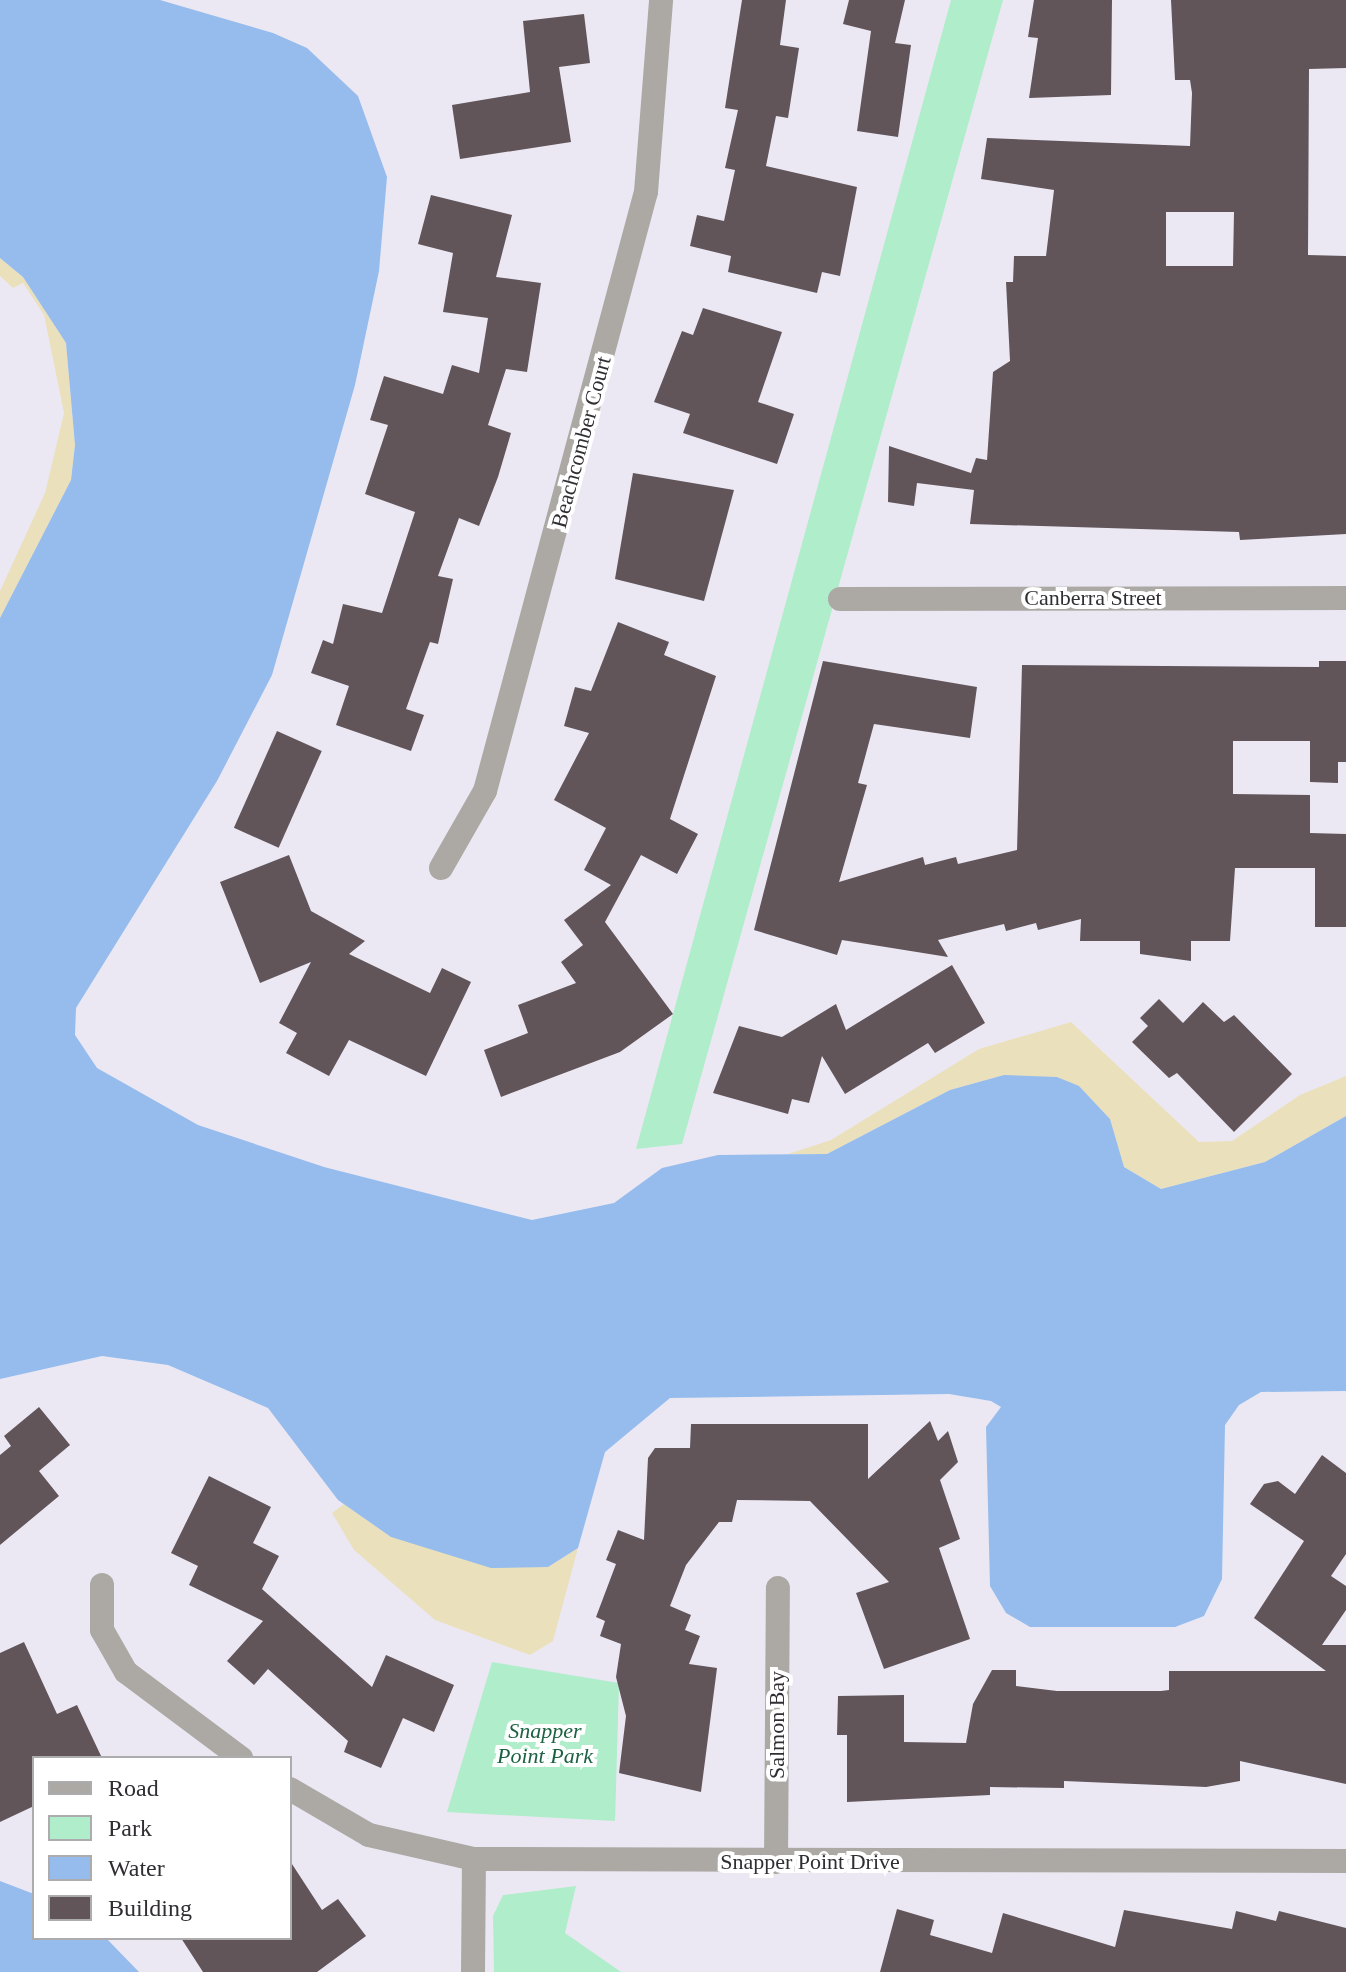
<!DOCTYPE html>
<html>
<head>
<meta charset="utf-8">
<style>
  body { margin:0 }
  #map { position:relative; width:1346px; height:1972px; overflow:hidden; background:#ebe8f4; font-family:"Times New Roman",serif }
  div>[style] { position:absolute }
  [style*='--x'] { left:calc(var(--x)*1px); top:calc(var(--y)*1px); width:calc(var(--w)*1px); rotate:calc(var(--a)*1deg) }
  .green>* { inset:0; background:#b0edca }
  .sand>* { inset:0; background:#eae1bc }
  .water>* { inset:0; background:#95bcec }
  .building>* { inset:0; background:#61555a; transform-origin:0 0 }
  .street>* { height:24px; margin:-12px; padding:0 12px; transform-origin:12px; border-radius:12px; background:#aca9a4 }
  span { translate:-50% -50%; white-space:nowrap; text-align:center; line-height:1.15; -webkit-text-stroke:8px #fff; paint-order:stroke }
  .street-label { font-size:22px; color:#302e33 }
  .park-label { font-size:22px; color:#1c6242; font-style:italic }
  .legend { position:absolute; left:32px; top:1756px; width:260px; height:184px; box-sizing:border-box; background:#fff; border:2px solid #acabad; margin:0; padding:10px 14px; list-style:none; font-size:24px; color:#302e33 }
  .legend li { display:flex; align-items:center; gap:16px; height:40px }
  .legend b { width:40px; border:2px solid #acabad }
</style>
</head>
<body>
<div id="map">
  <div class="green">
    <div style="clip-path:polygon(951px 0,1003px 0,682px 1144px,636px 1149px)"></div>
    <div style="clip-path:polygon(492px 1662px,619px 1683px,615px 1821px,447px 1812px)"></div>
    <div style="clip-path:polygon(576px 1886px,565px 1933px,621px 1972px,494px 1972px,493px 1916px,503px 1895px)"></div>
  </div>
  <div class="sand">
    <div style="clip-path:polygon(0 258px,23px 277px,66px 343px,75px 445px,71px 480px,0 618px,0 591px,45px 493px,64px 413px,44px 315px,23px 283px,13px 288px,0 276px)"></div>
    <div style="clip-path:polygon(1071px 1022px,1199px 1142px,1232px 1141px,1300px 1095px,1346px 1076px,1346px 1116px,1265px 1162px,1161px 1189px,1124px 1167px,1114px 1153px,1110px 1119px,1079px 1086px,1004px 1075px,950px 1090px,827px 1154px,788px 1154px,831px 1140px,979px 1049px)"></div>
    <div style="clip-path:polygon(344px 1504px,391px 1537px,548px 1567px,578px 1548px,553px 1641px,530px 1655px,435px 1620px,354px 1550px,332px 1513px)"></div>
  </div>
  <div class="water">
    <div style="clip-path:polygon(0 0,160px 0,273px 33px,307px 48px,358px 96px,387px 177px,379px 271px,355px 385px,272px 675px,217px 781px,76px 1008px,75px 1035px,97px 1068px,198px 1125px,324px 1167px,532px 1220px,614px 1203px,662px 1168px,718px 1155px,827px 1154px,950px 1090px,1004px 1075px,1057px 1077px,1079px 1086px,1110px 1119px,1124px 1167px,1161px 1189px,1265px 1162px,1346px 1116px,1346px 1391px,1261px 1392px,1239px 1405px,1225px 1425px,1222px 1579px,1204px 1616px,1175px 1627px,1030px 1627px,1006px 1613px,990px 1586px,986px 1427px,1001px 1407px,991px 1401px,949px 1394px,670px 1398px,605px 1452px,578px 1548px,548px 1567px,491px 1568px,391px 1537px,338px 1500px,268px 1408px,168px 1365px,102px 1356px,0 1379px,0 618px,71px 480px,75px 445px,66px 343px,23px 277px,0 258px)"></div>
    <div style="clip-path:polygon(0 1881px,34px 1894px,34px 1938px,106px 1938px,139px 1972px,0 1972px)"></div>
  </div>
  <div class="building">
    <div style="clip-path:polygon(742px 0,786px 0,780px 45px,799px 48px,788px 118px,776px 116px,766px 166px,857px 187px,840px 276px,822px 272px,817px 293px,728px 272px,731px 256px,690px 246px,697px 215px,724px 221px,735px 170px,725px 168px,738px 110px,725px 108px)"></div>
    <div style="clip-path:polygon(849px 0,905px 0,895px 43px,911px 45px,898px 137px,857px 131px,871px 31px,843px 24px)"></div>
    <div style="clip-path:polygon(1034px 0,1112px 0,1111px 95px,1029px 98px,1038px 38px,1028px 37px)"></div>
    <div style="clip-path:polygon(evenodd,1171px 0,1346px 0,1346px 68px,1309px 69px,1308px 255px,1346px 256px,1346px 534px,1240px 540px,1239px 532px,970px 524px,974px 490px,917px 483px,914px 506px,888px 502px,889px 446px,971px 473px,976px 458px,987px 460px,993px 372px,1010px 361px,1006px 282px,1013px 282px,1014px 256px,1046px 256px,1054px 190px,981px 179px,987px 138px,1190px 146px,1192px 93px,1190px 80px,1175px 80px,1171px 0,1166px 212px,1234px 212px,1233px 266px,1166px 266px,1166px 212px)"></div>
    <div style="clip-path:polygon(584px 14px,590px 63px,559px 67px,571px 142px,460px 159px,452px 105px,530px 92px,523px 21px)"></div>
    <div style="clip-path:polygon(431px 195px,512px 215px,496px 277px,541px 283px,527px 372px,506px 369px,488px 425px,511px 433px,498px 477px,479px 526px,459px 518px,438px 576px,453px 579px,438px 644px,430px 642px,406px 709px,424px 715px,411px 751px,336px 725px,349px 686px,311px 673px,323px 640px,333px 644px,343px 604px,382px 613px,415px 512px,365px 494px,388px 425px,370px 420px,384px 376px,443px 394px,452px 365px,479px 373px,488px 318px,443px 312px,453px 253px,418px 244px)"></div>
    <div style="clip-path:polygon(703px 308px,782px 332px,758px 402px,794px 414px,777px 464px,683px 433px,690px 414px,654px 402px,682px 331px,693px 335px)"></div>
    <div style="clip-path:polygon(633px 473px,734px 490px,704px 601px,615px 579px)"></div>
    <div style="clip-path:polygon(618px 622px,669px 642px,664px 655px,716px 676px,670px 819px,698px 834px,677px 874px,641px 855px,605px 922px,673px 1014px,620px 1052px,501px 1097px,484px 1050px,528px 1033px,518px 1005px,576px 983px,561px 962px,583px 945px,564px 920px,611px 885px,584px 870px,606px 828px,554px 800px,589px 733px,564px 726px,575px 687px,591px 691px)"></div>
    <div style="clip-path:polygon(823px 661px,977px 687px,970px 738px,874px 724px,858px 783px,867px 785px,839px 882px,923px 857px,925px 865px,956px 857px,958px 864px,1017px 850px,1022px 665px,1319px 667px,1319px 661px,1346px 661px,1346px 762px,1338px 762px,1338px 783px,1310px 782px,1310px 741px,1233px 741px,1233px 794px,1310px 795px,1310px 833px,1346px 834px,1346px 927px,1315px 927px,1315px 868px,1235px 868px,1230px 941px,1191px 941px,1191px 961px,1140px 954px,1140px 941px,1080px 941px,1081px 919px,1038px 930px,1036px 923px,1006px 931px,1004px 924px,938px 940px,948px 957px,842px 940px,837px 955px,754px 930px)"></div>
    <div style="left:277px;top:731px;width:49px;height:106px;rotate:24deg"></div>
    <div style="clip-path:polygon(289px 855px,311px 911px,365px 941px,349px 954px,430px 993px,442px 968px,471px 982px,426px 1076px,349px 1040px,329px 1076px,286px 1053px,297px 1033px,279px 1023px,311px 962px,260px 983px,220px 882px)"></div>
    <div style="clip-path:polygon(952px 965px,985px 1023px,935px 1053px,928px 1043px,845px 1094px,822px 1056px,809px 1103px,792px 1099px,788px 1114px,713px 1093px,739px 1026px,782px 1037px,836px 1004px,846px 1030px)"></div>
    <div style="clip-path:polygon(1159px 999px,1183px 1023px,1203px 1002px,1224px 1022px,1234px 1015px,1292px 1074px,1234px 1132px,1177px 1073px,1169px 1078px,1132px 1042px,1148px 1026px,1140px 1018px)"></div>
    <div style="clip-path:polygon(39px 1407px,70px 1445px,39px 1471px,59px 1496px,0 1545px,0 1455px,11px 1446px,4px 1436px)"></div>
    <div style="clip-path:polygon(930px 1421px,938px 1441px,948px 1431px,958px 1462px,940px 1480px,960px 1539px,939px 1548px,970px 1639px,884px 1669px,856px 1593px,889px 1582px,810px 1501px,737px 1500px,732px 1522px,719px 1522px,686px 1565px,670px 1606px,691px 1615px,685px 1630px,700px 1636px,689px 1664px,717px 1668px,701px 1792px,619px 1773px,626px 1716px,616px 1677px,621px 1644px,600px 1636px,605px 1621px,596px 1617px,616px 1564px,606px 1560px,618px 1530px,644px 1540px,648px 1458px,655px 1448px,690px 1448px,691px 1424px,868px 1424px,868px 1479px)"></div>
    <div style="clip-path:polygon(1322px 1455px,1346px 1473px,1346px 1554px,1331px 1576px,1346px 1586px,1346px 1610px,1322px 1645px,1346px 1645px,1346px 1784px,1240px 1761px,1240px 1781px,1206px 1787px,1064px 1781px,1064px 1788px,990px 1787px,990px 1795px,847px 1802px,847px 1735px,837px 1735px,838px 1696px,904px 1695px,904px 1742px,966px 1743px,973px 1704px,992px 1670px,1016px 1670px,1016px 1686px,1057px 1691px,1161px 1691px,1169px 1690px,1169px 1671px,1326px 1671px,1254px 1618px,1304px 1541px,1250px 1504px,1264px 1484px,1278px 1481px,1295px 1494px)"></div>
    <div style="clip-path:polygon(209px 1476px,271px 1507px,253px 1543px,279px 1556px,262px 1589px,372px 1687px,386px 1655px,454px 1685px,434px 1732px,403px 1718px,381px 1768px,344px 1752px,348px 1741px,268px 1669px,254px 1685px,227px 1661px,263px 1621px,189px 1585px,198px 1566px,171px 1553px)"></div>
    <div style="clip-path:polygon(24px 1642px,57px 1714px,77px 1705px,102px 1758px,34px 1758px,34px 1806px,0 1822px,0 1653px)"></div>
    <div style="clip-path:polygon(290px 1861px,322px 1910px,338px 1899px,366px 1936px,317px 1972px,203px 1972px,181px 1938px,290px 1938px)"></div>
    <div style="clip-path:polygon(897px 1909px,934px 1920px,930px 1935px,992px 1953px,1003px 1913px,1115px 1947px,1124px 1910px,1232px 1929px,1236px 1911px,1276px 1921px,1279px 1911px,1346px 1928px,1346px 1972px,880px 1972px)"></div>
  </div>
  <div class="street">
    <div style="--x:840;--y:599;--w:506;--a:-0.11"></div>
    <div style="--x:441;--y:868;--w:89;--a:-60.3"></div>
    <div style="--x:485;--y:791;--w:620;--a:-74.96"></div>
    <div style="--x:646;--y:192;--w:193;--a:-85.5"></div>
    <div style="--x:102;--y:1585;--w:45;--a:90"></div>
    <div style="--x:102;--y:1630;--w:48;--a:60.3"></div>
    <div style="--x:126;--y:1672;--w:144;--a:36.8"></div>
    <div style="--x:290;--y:1789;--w:91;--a:30.2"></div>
    <div style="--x:369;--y:1835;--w:108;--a:12.9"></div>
    <div style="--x:474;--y:1859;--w:872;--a:0.13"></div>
    <div style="--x:776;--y:1862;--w:274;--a:-89.6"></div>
    <div style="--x:473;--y:1972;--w:113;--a:-89.5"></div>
  </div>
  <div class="street-label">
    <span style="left:581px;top:442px;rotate:-75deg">Beachcomber Court</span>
    <span style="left:1093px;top:598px">Canberra Street</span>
    <span style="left:777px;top:1725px;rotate:-90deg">Salmon Bay</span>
    <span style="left:810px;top:1862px">Snapper Point Drive</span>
  </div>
  <div class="park-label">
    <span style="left:545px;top:1743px">Snapper<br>Point Park</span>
  </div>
  <ul class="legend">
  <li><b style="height:10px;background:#aca9a4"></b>Road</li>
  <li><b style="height:22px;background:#b0edca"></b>Park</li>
  <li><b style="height:22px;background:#95bcec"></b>Water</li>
  <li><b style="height:22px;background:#61555a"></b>Building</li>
  </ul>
</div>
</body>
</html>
